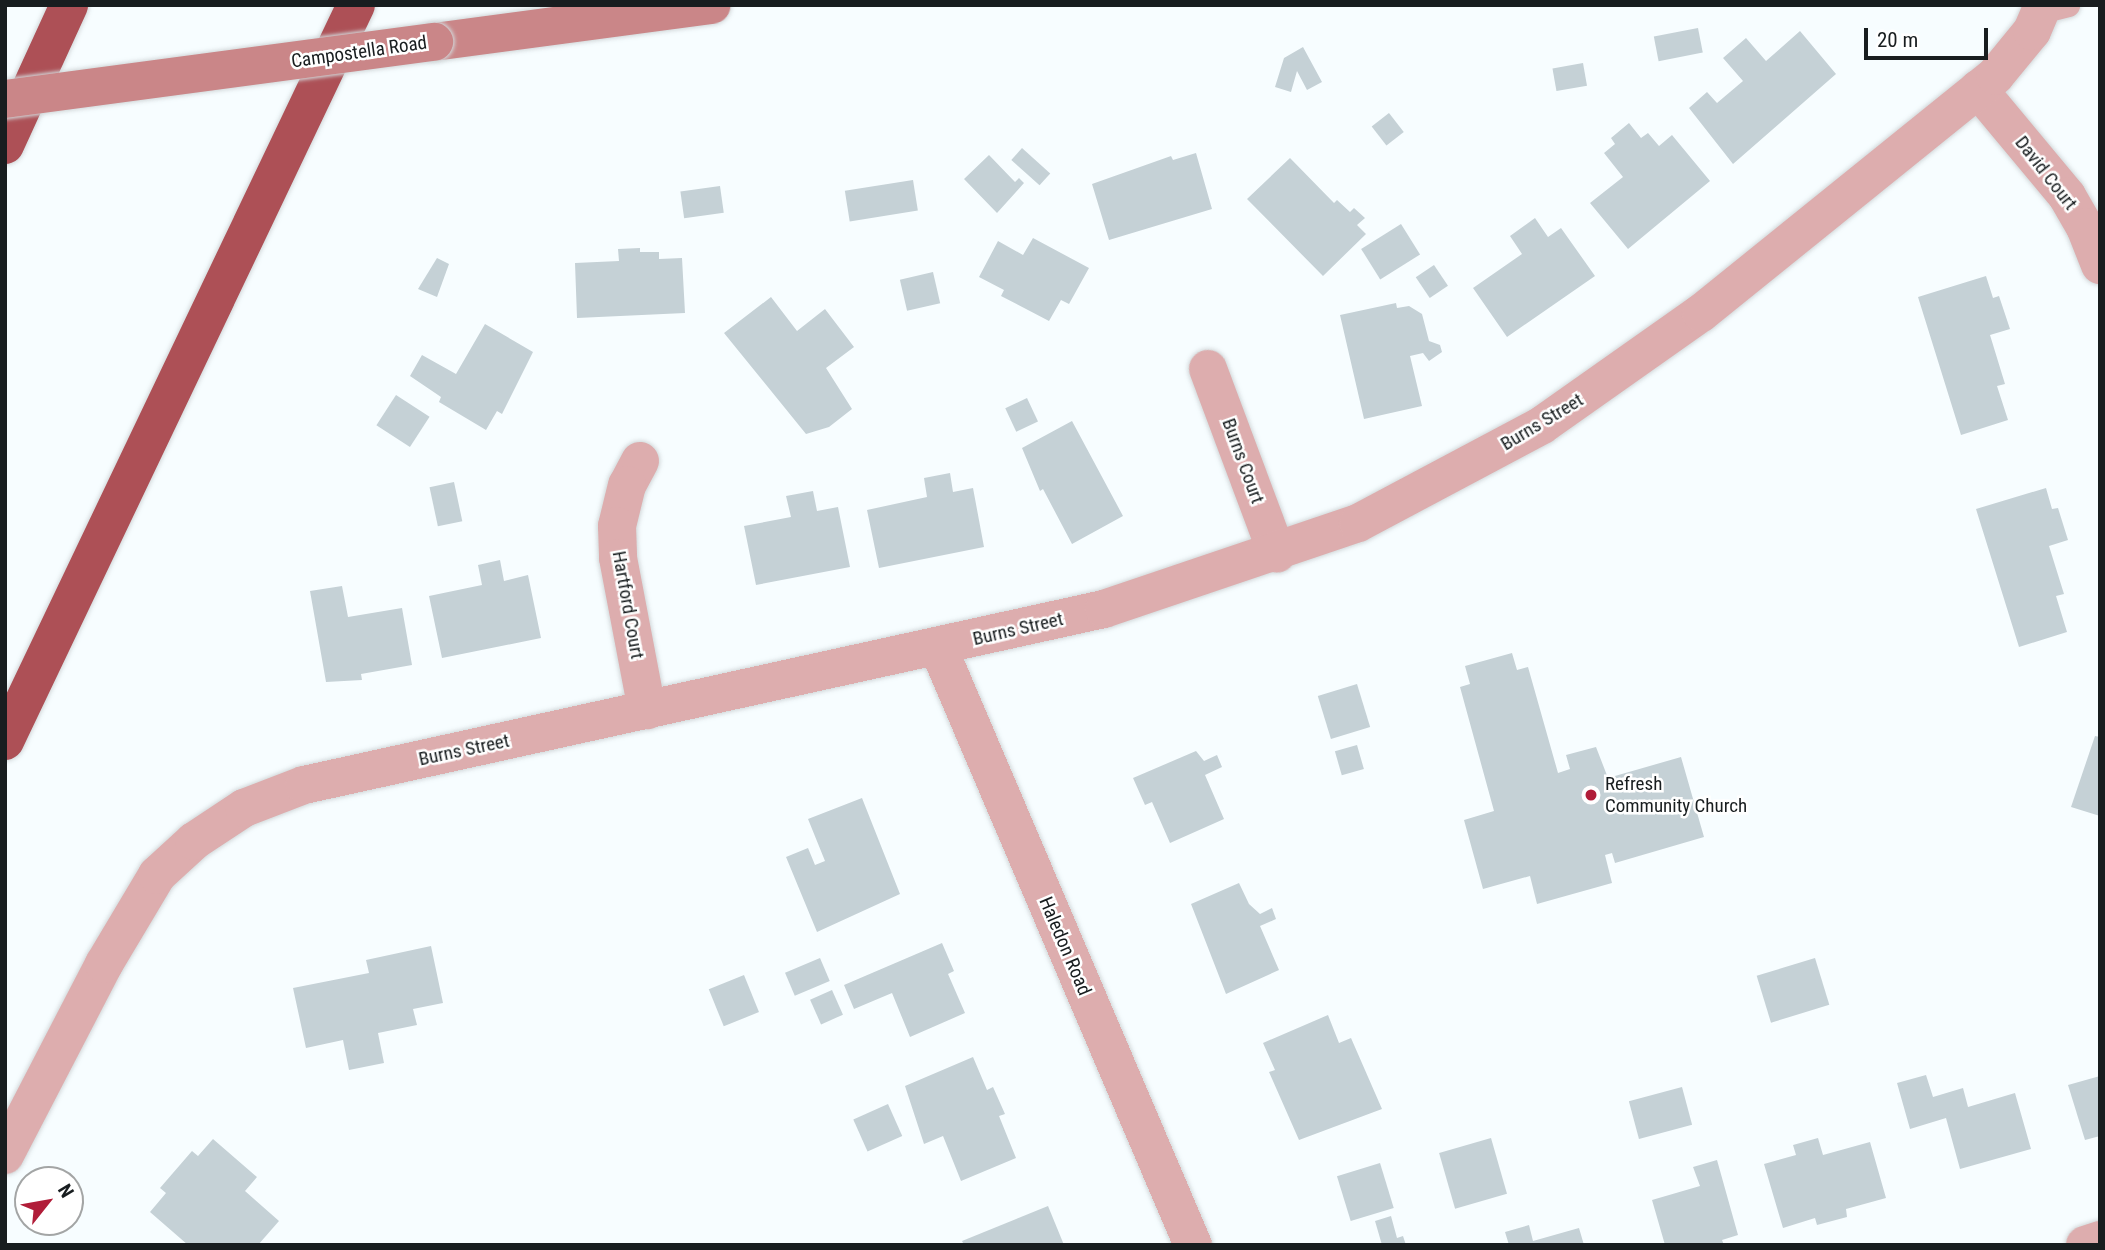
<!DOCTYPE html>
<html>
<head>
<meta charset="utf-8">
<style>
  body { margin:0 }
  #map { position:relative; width:2105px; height:1250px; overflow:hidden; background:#f7fdff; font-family:"Roboto Condensed",sans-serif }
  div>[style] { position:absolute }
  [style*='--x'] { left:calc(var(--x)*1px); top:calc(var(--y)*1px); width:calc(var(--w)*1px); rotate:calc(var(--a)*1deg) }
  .building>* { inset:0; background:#c5d1d6; transform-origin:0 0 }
  .roads { filter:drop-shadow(0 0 2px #d3d9db) drop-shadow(0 0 2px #d3d9db) }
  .service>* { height:23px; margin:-11.5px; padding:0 11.5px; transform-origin:11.5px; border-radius:11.5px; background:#ddadae }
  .minor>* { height:38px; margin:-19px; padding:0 19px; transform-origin:19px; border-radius:19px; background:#ddadae }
  .secondary>* { height:38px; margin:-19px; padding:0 19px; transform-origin:19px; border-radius:19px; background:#ca8688 }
  .motorway>* { height:38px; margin:-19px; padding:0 19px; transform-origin:19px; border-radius:19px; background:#ad5056 }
  .bridges { filter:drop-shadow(0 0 2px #d3d9db) drop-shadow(0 0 2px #d3d9db) }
  .secondary-bridge>* { height:38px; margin:-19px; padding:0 19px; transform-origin:19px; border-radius:19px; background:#ca8688 }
  .dots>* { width:19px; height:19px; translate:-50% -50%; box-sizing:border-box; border:4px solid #fff; border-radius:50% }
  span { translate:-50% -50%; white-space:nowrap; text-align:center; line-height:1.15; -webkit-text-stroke:5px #fff; paint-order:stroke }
  .street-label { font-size:19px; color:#181d1f }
  .poi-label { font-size:19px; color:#181d1f }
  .left { translate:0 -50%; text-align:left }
  .frame { position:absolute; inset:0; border:7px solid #181d1f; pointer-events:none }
  .north { position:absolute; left:14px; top:1166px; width:70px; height:70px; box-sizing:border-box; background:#fff; border:2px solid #a3a5a5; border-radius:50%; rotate:59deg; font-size:19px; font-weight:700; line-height:28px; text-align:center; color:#181d1f }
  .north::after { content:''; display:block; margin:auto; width:24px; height:32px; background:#b11d39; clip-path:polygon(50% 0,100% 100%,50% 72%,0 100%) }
  .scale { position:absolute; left:1864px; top:28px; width:124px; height:32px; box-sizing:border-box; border:4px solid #181d1f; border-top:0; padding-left:9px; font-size:21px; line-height:24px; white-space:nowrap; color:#181d1f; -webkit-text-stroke:5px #fff; paint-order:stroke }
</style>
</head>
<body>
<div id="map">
  <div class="building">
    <div style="left:1698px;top:28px;width:25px;height:45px;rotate:79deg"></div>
    <div style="clip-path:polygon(1800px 31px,1836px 74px,1733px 164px,1689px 108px,1707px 92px,1717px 103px,1743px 81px,1723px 58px,1746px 38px,1766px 61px)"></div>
    <div style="clip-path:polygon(1303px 47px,1322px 82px,1307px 90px,1297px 71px,1291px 92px,1275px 87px,1284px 58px)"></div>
    <div style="left:1583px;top:63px;width:23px;height:31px;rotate:80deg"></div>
    <div style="left:1389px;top:113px;width:24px;height:22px;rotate:52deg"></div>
    <div style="clip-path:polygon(1629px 123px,1641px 138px,1648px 133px,1659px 146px,1672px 135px,1710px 181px,1628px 249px,1590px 203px,1623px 177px,1604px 153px,1615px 144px,1611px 138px)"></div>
    <div style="left:1022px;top:148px;width:38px;height:16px;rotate:42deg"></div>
    <div style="clip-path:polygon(1196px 153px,1212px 209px,1109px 240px,1092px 184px,1171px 156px,1173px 160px)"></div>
    <div style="clip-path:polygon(989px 155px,1015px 182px,1019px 178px,1024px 183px,997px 213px,964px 179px)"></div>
    <div style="clip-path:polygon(1290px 158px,1334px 203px,1337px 200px,1350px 212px,1354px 208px,1365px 218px,1357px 225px,1366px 234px,1323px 276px,1247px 199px)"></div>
    <div style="left:913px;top:180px;width:31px;height:69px;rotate:81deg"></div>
    <div style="left:720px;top:186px;width:27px;height:40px;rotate:82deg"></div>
    <div style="clip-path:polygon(1535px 218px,1548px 237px,1561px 228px,1595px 276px,1507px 337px,1473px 288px,1522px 254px,1510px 236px)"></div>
    <div style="left:1401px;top:224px;width:36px;height:47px;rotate:58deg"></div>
    <div style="clip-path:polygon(1033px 238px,1089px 268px,1069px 304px,1061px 300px,1049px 321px,1001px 296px,1004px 290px,979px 277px,998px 241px,1023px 255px)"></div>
    <div style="clip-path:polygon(640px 248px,640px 252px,659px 252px,659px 259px,682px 258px,685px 313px,577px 318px,575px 263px,619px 261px,618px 249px)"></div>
    <div style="clip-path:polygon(437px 258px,449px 264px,437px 297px,418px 289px)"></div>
    <div style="left:1434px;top:265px;width:25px;height:22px;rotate:56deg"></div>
    <div style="left:933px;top:272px;width:32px;height:34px;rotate:77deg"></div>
    <div style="clip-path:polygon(1986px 276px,1993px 298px,1999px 296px,2010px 329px,1990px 335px,2005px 384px,1997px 386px,2008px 420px,1961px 435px,1918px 297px)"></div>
    <div style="clip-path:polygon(771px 297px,797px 331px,825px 309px,854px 347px,826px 368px,852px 409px,829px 427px,806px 434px,724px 333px)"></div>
    <div style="clip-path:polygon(1396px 303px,1397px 308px,1409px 306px,1422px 314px,1429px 341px,1440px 345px,1442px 352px,1429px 361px,1423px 353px,1410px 356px,1422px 406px,1364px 419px,1340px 315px)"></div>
    <div style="clip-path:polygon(485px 324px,533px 352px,502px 414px,497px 411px,486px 430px,439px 402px,441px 397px,410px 376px,422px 355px,456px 374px)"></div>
    <div style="left:396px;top:395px;width:40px;height:36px;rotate:33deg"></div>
    <div style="left:1027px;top:398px;width:26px;height:24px;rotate:65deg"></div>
    <div style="clip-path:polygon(1072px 421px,1123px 516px,1072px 544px,1043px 489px,1040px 491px,1022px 448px)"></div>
    <div style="clip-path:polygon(950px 473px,953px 492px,973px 488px,984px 547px,879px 568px,867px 510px,927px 497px,924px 478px)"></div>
    <div style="left:454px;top:482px;width:40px;height:25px;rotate:78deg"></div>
    <div style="clip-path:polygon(2046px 488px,2052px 509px,2058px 508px,2068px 540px,2049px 546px,2064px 594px,2056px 596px,2067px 632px,2019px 647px,1976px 509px)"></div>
    <div style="clip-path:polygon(813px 491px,817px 511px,838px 507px,850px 567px,756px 585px,744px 526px,791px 517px,786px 496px)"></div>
    <div style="clip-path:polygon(500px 560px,504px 581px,528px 575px,541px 638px,442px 658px,429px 596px,482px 585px,478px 565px)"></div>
    <div style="clip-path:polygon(342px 586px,348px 617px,402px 608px,412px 665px,361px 674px,362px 680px,326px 682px,310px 591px)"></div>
    <div style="clip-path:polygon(1512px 653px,1517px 670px,1528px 667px,1558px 773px,1570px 769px,1566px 755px,1596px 747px,1608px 778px,1681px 757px,1704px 837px,1615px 863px,1612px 853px,1605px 855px,1612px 883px,1537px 904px,1530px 876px,1483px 889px,1464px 820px,1494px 811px,1460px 687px,1470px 684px,1465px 666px)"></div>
    <div style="left:1357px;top:684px;width:45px;height:41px;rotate:73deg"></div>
    <div style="clip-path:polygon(2095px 736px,2100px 737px,2100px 816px,2071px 807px)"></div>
    <div style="left:1357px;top:745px;width:25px;height:23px;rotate:74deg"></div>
    <div style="clip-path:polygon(1196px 751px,1204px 761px,1217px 755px,1222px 767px,1205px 775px,1224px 819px,1170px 843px,1152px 802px,1145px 805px,1133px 778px)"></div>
    <div style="clip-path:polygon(862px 798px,900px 894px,817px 932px,786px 857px,808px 848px,815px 865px,825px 861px,808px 819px)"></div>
    <div style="clip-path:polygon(1239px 883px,1249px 904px,1260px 914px,1272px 908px,1276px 919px,1260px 926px,1279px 970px,1226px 994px,1191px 904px)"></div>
    <div style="clip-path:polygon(942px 943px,954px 971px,948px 974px,965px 1013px,910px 1037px,892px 993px,854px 1009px,844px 985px)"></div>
    <div style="clip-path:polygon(431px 946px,443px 1003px,413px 1009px,417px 1025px,378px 1033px,384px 1063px,349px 1070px,343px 1040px,306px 1048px,293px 988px,369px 973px,366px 960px)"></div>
    <div style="left:820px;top:958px;width:25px;height:38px;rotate:67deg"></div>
    <div style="left:1815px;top:958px;width:49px;height:61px;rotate:73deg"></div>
    <div style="left:744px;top:975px;width:40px;height:38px;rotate:68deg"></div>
    <div style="left:832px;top:990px;width:27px;height:24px;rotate:66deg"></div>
    <div style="clip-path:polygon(1328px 1015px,1339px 1043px,1351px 1038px,1382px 1109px,1299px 1140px,1269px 1072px,1275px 1070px,1263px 1043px)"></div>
    <div style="clip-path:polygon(973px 1057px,987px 1090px,993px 1087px,1005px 1114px,999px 1116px,1016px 1158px,961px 1181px,943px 1136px,924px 1144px,905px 1086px)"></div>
    <div style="clip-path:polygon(1926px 1075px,1933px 1097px,1963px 1088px,1968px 1107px,2015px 1093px,2031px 1149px,1960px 1169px,1946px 1118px,1910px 1129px,1897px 1083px)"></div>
    <div style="clip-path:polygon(2100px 1076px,2100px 1136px,2085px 1140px,2068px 1085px)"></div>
    <div style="left:1682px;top:1087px;width:39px;height:55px;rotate:75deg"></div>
    <div style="left:888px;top:1104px;width:35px;height:38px;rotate:66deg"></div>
    <div style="left:1491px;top:1138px;width:58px;height:54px;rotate:74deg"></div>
    <div style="clip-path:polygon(1818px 1138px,1823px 1155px,1870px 1142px,1886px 1198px,1846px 1209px,1847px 1217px,1817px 1225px,1815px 1218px,1783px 1228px,1764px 1164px,1796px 1155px,1793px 1145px)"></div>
    <div style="clip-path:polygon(213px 1139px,257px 1177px,245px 1191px,279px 1221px,258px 1245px,188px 1245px,150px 1212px,166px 1193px,160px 1188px,192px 1151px,198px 1156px)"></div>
    <div style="clip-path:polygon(1717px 1160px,1738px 1235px,1722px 1240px,1724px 1245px,1665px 1245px,1652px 1200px,1700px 1186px,1693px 1167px)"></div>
    <div style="left:1380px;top:1163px;width:47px;height:45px;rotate:73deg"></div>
    <div style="clip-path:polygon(1048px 1206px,1064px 1245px,964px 1245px,962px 1241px)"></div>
    <div style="clip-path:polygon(1391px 1216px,1397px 1238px,1403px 1236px,1406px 1245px,1382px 1245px,1375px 1221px)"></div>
    <div style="clip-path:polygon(1529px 1225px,1533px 1241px,1579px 1228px,1584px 1245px,1509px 1245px,1505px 1232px)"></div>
  </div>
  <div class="roads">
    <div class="service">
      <div style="--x:2040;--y:12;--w:29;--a:-14"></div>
    </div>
    <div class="minor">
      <div style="--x:1978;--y:89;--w:139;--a:50.2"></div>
      <div style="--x:2067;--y:196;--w:36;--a:60"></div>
      <div style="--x:2085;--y:227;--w:41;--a:68.5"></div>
      <div style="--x:1208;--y:369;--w:197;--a:69.5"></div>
      <div style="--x:640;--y:461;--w:27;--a:118"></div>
      <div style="--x:627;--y:485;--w:42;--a:103.7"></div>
      <div style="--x:617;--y:526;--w:32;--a:88"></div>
      <div style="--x:618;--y:558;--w:155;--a:79.2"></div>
      <div style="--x:938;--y:647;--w:650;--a:66.91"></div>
      <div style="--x:5;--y:1155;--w:215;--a:-62.6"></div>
      <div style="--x:104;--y:964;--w:104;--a:-59.2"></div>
      <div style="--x:157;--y:875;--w:50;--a:-42.6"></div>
      <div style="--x:194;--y:841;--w:60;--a:-33.4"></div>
      <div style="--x:244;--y:808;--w:64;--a:-21"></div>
      <div style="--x:304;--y:785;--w:819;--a:-12.41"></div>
      <div style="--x:1104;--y:609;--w:268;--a:-18.7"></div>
      <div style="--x:1358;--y:523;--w:208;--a:-28"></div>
      <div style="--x:1542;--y:425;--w:194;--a:-35.2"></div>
      <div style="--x:1701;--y:313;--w:378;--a:-38.9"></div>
      <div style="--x:1995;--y:76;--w:58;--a:-50.6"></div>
      <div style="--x:2032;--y:31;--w:28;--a:-67"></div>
      <div style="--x:2085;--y:1245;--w:16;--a:-18"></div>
    </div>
    <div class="secondary">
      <div style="--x:434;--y:42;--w:280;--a:-7.6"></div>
    </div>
    <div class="motorway">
      <div style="--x:5;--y:145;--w:154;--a:-65.4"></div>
      <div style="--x:5;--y:741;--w:815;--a:-64.5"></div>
    </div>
  </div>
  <div class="bridges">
    <div class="secondary-bridge">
      <div style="--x:5;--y:99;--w:433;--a:-7.6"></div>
    </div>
  </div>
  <div class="dots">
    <div style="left:1591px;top:795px;background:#b11d39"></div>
  </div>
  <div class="street-label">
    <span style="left:359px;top:52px;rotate:-8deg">Campostella Road</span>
    <span style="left:2046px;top:173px;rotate:52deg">David Court</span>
    <span style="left:1542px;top:422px;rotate:-31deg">Burns Street</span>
    <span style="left:1243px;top:461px;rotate:70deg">Burns Court</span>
    <span style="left:628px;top:605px;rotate:80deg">Hartford Court</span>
    <span style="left:1018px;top:629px;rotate:-13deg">Burns Street</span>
    <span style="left:464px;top:750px;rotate:-12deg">Burns Street</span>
    <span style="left:1065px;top:946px;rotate:67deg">Haledon Road</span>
  </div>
  <div class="poi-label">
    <span class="left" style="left:1605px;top:795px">Refresh<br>Community Church</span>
  </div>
  <div class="frame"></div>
  <div class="north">N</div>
  <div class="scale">20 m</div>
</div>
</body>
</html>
